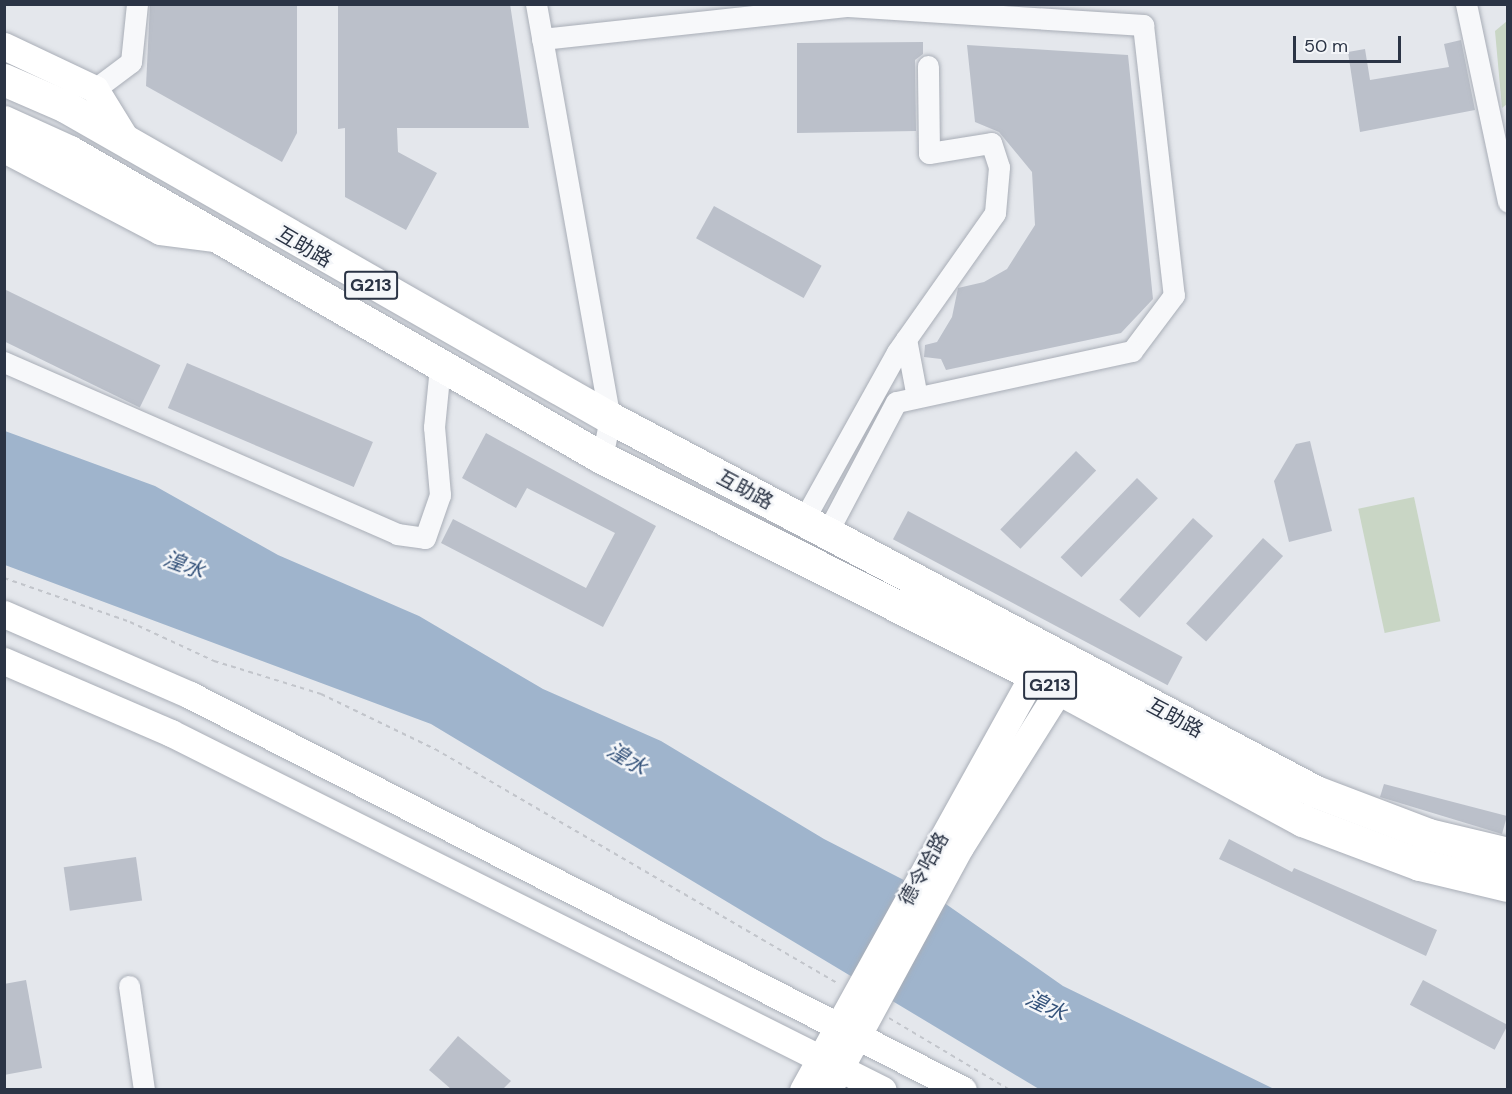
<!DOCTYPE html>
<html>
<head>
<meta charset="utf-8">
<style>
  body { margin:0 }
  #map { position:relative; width:1512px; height:1094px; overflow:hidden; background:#e4e7ec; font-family:"DM Sans","Noto Sans SC",sans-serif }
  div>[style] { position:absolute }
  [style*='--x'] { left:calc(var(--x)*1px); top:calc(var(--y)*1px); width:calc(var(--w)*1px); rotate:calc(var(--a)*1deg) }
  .green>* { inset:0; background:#c9d6c5; transform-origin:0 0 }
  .water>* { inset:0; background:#9fb4cc }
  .building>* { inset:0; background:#bbc0ca; transform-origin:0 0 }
  .path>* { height:2px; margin-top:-1px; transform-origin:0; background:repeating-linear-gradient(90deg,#c2c5cb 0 4.5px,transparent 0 9px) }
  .roads { filter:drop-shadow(0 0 2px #a9aeb7) drop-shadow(0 0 2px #a9aeb7) }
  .minor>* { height:21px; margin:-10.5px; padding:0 10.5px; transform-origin:10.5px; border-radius:10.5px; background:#f7f8fa }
  .major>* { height:27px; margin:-13.5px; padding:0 13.5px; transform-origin:13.5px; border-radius:13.5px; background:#fff }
  .highway>* { height:32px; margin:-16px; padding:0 16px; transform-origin:16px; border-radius:16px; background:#fff }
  span { translate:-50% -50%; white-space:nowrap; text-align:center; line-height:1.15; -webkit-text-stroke:5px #f4f6f9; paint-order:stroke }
  .shield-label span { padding:2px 4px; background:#f4f6f9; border:2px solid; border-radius:4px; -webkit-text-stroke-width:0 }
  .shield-label { font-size:18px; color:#2b3445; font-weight:700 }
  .street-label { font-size:20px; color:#2b3445 }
  .water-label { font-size:21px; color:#34527a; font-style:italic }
  .frame { position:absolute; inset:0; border:6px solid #2b3445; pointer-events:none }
  .scale { position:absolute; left:1293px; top:36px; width:108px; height:27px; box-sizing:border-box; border:3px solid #2b3445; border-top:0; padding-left:8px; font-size:18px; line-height:21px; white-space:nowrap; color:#2b3445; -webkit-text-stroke:4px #f4f6f9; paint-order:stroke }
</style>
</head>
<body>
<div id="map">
  <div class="green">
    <div style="clip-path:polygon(1507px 21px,1507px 104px,1502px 108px,1495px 31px)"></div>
    <div style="left:1414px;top:497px;width:127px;height:57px;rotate:78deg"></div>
  </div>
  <div class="water">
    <div style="clip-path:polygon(5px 431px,155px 486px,278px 555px,419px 616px,543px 689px,661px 741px,824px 839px,933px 895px,1063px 986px,1274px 1089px,1039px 1089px,431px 724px,5px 565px)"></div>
  </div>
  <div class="building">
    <div style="clip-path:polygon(150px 4px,297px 4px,297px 133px,282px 162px,146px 86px)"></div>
    <div style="clip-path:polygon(338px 4px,510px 4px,529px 128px,397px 128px,398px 152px,437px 173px,406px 230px,345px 197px,345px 128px,338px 129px)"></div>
    <div style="clip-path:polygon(1461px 40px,1475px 110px,1360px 132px,1348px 52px,1365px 49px,1370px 80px,1449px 67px,1444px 44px)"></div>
    <div style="clip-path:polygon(923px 42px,923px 54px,915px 60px,916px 131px,797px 133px,797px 43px)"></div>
    <div style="clip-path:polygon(967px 45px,1128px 55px,1153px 299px,1121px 333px,946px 370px,941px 359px,924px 357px,925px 345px,937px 342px,952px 317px,958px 288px,984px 282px,1007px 269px,1035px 225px,1032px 172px,999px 132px,975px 122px)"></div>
    <div style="left:714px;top:206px;width:123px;height:37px;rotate:29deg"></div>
    <div style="left:4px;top:289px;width:174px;height:47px;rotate:26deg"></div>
    <div style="left:187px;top:363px;width:202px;height:49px;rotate:23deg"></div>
    <div style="clip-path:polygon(486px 433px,656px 526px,603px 627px,441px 543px,453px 519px,586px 588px,615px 533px,527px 488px,516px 508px,462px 478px)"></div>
    <div style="clip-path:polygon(1310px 441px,1332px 531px,1289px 542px,1274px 481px,1296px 444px)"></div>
    <div style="left:1076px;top:451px;width:28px;height:109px;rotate:44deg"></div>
    <div style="left:1137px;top:478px;width:29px;height:110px;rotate:44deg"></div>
    <div style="left:908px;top:511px;width:311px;height:32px;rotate:28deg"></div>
    <div style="left:1193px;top:518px;width:27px;height:110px;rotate:42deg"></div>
    <div style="left:1263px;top:538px;width:27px;height:115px;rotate:42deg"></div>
    <div style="clip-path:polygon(1384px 784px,1507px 816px,1502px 834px,1380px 797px)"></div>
    <div style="clip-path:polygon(1229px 839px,1292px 872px,1294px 868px,1437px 930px,1426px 956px,1219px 859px)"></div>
    <div style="left:136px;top:857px;width:44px;height:73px;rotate:82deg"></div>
    <div style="clip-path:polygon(26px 980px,42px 1068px,4px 1075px,4px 984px)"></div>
    <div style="left:1423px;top:980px;width:96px;height:28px;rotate:28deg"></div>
    <div style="clip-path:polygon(458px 1036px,511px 1081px,503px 1089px,451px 1089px,429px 1070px)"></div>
  </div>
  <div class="path">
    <div style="--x:4;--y:578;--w:133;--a:19.2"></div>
    <div style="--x:130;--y:622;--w:93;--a:24.9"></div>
    <div style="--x:214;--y:661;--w:112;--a:17.1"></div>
    <div style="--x:321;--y:694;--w:127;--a:25.8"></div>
    <div style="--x:435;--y:749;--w:465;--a:30.2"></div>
    <div style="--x:889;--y:1018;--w:141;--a:30.8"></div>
  </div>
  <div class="roads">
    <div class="minor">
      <div style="--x:536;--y:4;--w:421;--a:79.9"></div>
      <div style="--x:610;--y:418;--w:41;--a:101.3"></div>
      <div style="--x:1466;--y:4;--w:202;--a:78"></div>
      <div style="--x:542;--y:39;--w:308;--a:-6.2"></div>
      <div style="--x:848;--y:6;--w:296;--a:3.7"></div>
      <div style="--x:1143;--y:25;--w:272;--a:83.5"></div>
      <div style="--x:1174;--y:295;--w:70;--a:126.9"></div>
      <div style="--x:1132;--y:351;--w:241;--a:167.8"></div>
      <div style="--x:896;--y:402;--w:148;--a:117.8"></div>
      <div style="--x:95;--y:89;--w:45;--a:-36.9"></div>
      <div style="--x:131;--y:62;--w:58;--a:-84.1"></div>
      <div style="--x:906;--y:339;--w:59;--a:79.3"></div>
      <div style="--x:4;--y:362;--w:429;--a:23.6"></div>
      <div style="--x:397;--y:534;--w:28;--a:8"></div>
      <div style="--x:425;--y:538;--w:46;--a:-70.8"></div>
      <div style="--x:440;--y:495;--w:68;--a:-95"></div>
      <div style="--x:434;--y:427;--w:60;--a:-84.3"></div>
      <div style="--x:803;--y:521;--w:193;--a:-60.9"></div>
      <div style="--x:897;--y:352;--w:170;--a:-54.8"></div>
      <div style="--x:995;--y:213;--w:46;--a:-85"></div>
      <div style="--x:999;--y:167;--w:25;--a:-108"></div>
      <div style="--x:991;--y:143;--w:63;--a:170.8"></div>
      <div style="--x:929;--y:153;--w:87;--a:-90.7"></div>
      <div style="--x:129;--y:986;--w:105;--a:81.8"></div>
    </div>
    <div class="major">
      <div style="--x:4;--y:46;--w:101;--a:25.3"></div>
      <div style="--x:95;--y:89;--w:67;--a:58.4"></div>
      <div style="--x:4;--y:149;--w:176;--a:27.7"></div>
      <div style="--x:160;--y:231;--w:55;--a:7.3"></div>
      <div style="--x:4;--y:614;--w:203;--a:23.5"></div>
      <div style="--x:190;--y:695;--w:868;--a:27.07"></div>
      <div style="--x:4;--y:661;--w:182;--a:23.3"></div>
      <div style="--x:171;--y:733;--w:796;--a:26.63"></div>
      <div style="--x:803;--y:1090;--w:494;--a:-61"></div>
      <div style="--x:828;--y:1090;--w:277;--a:-61.5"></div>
      <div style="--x:960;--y:847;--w:208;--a:-57.8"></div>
    </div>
    <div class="highway">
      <div style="--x:4;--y:80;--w:68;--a:23.5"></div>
      <div style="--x:66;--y:107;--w:627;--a:29.76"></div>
      <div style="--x:610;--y:418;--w:799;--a:27.91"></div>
      <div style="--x:1316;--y:792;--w:121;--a:20.8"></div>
      <div style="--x:1429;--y:835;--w:81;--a:13.5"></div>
      <div style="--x:4;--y:122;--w:72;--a:24.4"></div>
      <div style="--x:70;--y:152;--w:614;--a:29.91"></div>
      <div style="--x:602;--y:458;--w:483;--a:26.7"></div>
      <div style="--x:1033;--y:675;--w:307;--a:28.4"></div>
      <div style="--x:1303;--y:821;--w:125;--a:20.6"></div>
      <div style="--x:1420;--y:865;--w:90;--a:13.4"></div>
    </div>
  </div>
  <div class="shield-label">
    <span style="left:371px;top:285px">G213</span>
    <span style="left:1050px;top:685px">G213</span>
  </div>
  <div class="street-label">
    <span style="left:304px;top:247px;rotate:30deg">互助路</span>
    <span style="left:745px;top:490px;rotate:28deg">互助路</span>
    <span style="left:1175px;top:718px;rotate:28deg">互助路</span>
    <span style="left:924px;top:869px;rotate:-61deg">德令哈路</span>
  </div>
  <div class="water-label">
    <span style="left:184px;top:565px;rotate:20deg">湟水</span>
    <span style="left:627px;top:759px;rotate:31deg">湟水</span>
    <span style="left:1046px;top:1006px;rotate:26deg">湟水</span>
  </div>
  <div class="frame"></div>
  <div class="scale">50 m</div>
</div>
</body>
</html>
